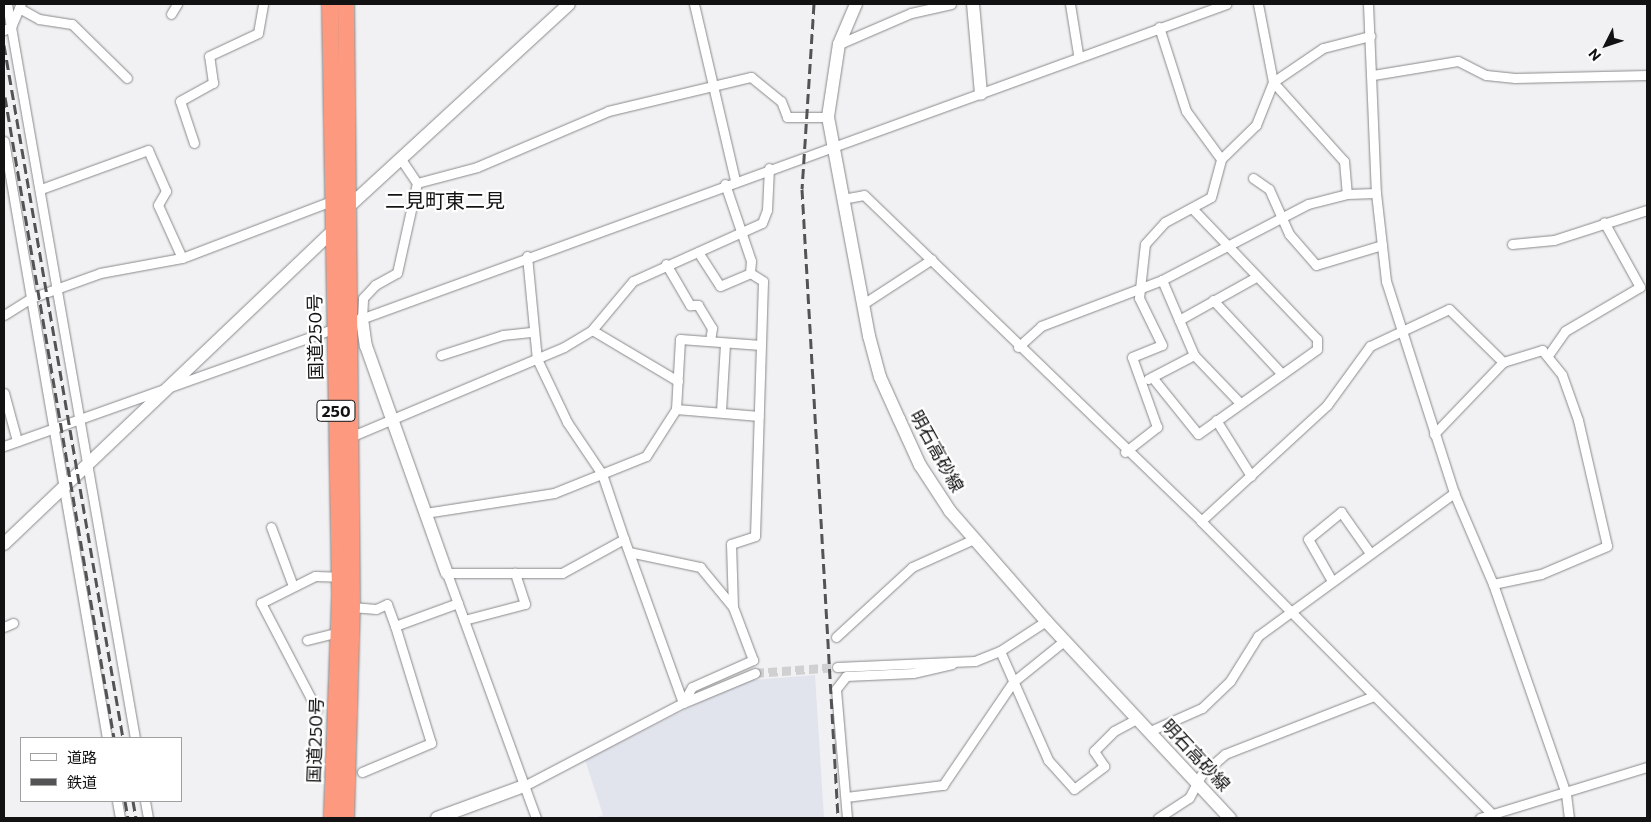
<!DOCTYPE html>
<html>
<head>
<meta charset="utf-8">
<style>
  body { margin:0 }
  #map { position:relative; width:1651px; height:822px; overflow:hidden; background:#f1f1f3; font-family:Commissioner,"Noto Sans JP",sans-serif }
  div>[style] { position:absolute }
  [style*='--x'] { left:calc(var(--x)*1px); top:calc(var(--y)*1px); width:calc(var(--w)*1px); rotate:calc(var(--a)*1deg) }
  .built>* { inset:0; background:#e1e4ed }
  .street-tunnel>* { height:9px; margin-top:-4.5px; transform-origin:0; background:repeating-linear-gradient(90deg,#d0d0d1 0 9px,transparent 0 13.5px) }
  .roads { filter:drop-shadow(0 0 1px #88898a) drop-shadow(0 0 1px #88898a) }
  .street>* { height:9px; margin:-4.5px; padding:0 4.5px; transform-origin:4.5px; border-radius:4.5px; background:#fff }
  .secondary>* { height:12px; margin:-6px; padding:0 6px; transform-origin:6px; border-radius:6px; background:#fff }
  .highway>* { height:16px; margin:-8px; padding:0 8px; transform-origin:8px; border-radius:8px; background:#fd997f }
  .rail>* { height:3px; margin-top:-1.5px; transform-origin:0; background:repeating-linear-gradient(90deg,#535355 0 10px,transparent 0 15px) }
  span { translate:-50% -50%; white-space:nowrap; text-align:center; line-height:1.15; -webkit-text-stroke:4.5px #fff; paint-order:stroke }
  .shield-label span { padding:1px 4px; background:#fff; border:1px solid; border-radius:4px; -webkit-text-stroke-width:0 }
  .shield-label { font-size:16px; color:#121213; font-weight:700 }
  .street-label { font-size:18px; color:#121213 }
  .quarter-label { font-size:20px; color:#121213 }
  .frame { position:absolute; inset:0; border:5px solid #121213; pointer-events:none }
  .legend { position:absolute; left:20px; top:737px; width:162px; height:65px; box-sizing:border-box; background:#fff; border:1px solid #a0a0a1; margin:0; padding:6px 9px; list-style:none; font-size:15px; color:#121213 }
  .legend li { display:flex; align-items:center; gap:10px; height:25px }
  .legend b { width:25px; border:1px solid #a0a0a1 }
  .north { position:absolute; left:1581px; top:20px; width:50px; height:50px; -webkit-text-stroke:4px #fff; paint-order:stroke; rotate:229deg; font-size:14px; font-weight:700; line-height:20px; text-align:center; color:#121213 }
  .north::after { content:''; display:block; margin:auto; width:18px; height:22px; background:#121213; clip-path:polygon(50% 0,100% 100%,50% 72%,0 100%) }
</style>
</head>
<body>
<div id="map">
  <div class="built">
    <div style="clip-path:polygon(815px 675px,824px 818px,595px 818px,603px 815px,585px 760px,742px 681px)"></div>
  </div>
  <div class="street-tunnel">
    <div style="--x:755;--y:673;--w:82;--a:-4.2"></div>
  </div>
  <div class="roads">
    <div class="street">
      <div style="--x:7;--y:4;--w:745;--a:80.11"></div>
      <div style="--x:694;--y:4;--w:181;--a:76.9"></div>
      <div style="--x:1070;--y:4;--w:51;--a:80.9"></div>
      <div style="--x:1258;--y:4;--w:79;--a:79.1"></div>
      <div style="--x:1273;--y:82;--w:106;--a:48.1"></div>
      <div style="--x:1344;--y:161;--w:33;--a:85"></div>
      <div style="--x:1347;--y:194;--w:29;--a:-2"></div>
      <div style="--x:1368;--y:4;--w:189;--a:87.6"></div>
      <div style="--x:1376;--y:193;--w:89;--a:83.5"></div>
      <div style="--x:1386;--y:281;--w:223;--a:72.2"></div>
      <div style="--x:1454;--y:493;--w:99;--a:66.8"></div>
      <div style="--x:1493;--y:584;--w:222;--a:70.8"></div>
      <div style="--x:1566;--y:794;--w:24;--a:83"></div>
      <div style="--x:19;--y:8;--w:23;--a:29"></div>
      <div style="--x:39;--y:19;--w:33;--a:9"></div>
      <div style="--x:72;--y:24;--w:77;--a:44.5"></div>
      <div style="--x:171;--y:14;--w:12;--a:-59"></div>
      <div style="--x:1159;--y:27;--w:88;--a:72.2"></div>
      <div style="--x:1186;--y:111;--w:59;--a:53.9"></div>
      <div style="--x:4;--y:30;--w:8;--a:-23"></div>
      <div style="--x:11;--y:27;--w:25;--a:-67"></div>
      <div style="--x:839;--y:44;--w:78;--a:-23.3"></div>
      <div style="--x:911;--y:13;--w:41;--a:-12.7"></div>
      <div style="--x:1373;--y:75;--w:86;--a:-9.4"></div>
      <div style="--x:1458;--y:61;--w:31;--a:27"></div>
      <div style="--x:1486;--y:75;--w:29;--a:6"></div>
      <div style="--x:1515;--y:78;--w:132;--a:-1.3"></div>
      <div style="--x:4;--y:141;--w:606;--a:80.21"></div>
      <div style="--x:194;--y:143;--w:44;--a:-108.4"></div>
      <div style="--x:180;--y:101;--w:38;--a:-29"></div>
      <div style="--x:213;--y:83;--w:27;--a:-98"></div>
      <div style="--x:209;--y:56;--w:54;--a:-25.1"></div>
      <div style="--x:258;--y:33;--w:29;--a:-80"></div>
      <div style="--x:1253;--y:178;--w:19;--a:35"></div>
      <div style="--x:1269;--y:189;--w:49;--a:66"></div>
      <div style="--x:1289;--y:234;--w:41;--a:48.9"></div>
      <div style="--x:1316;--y:265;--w:69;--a:-16.9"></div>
      <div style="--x:417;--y:183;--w:62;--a:-14.9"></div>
      <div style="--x:477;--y:167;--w:142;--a:-23.1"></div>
      <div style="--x:608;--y:111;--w:147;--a:-13.4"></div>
      <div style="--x:751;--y:77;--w:38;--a:39"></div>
      <div style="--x:781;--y:101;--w:17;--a:69"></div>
      <div style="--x:787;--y:117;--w:41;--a:0"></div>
      <div style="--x:725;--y:184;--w:81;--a:71.3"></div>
      <div style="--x:751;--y:261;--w:12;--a:95"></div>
      <div style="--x:41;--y:189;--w:114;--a:-20"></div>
      <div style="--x:148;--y:150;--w:45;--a:66.3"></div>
      <div style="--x:166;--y:191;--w:16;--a:120"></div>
      <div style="--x:158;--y:205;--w:58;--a:65.6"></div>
      <div style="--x:842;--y:199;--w:22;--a:-10"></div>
      <div style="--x:864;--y:195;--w:469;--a:44"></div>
      <div style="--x:1201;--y:521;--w:413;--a:45.2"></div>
      <div style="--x:1512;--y:244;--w:42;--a:-5.4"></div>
      <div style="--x:1554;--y:240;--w:98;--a:-17.9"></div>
      <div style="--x:698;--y:252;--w:40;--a:57.1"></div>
      <div style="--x:720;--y:286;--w:33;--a:-23"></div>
      <div style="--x:527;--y:256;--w:103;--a:84.5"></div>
      <div style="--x:537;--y:359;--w:70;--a:64.5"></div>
      <div style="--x:567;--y:422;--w:63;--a:56.1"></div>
      <div style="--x:602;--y:474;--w:69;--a:71.3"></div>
      <div style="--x:666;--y:264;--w:48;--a:59.7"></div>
      <div style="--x:690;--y:305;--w:8;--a:0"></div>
      <div style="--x:698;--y:305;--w:27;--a:59"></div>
      <div style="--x:712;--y:328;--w:13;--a:99"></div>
      <div style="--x:1162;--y:280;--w:82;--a:66.9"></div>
      <div style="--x:1194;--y:355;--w:66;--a:46.2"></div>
      <div style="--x:1213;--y:300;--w:101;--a:47"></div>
      <div style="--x:863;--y:304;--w:82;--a:-33.1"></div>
      <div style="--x:4;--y:315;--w:32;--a:-32"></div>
      <div style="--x:31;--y:298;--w:73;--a:-19.9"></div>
      <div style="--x:100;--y:273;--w:83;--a:-10.4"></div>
      <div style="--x:182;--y:258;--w:160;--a:-20.9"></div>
      <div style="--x:362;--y:319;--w:21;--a:-87"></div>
      <div style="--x:363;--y:298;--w:18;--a:-47"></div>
      <div style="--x:375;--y:285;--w:25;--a:-29"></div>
      <div style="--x:397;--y:273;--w:92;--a:-77.5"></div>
      <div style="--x:417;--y:183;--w:27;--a:-124"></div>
      <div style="--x:358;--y:320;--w:924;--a:-20"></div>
      <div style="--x:1179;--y:320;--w:88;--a:-29.2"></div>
      <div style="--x:592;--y:330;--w:100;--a:30.7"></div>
      <div style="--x:1018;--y:347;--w:31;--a:-42"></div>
      <div style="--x:1041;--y:326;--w:129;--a:-20.8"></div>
      <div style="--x:1162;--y:280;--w:165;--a:-27.5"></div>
      <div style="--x:1308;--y:204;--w:40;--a:-14.4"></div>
      <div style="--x:1549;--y:354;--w:28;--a:-55"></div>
      <div style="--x:1565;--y:331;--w:87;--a:-30.4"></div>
      <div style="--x:1640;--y:287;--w:74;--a:-119"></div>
      <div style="--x:441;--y:355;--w:65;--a:-17.9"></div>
      <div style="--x:503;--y:335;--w:28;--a:-6"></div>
      <div style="--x:1152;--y:377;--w:73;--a:51.1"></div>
      <div style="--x:1198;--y:434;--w:146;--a:-35.5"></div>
      <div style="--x:1317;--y:349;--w:10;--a:-90"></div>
      <div style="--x:1317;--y:339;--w:181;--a:-133.7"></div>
      <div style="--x:1148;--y:379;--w:52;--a:-27.6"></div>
      <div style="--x:4;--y:393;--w:50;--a:74.8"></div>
      <div style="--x:676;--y:409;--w:70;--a:-86.7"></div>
      <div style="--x:680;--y:339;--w:81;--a:4.2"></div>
      <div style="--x:721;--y:411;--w:68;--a:-86.6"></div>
      <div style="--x:1216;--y:420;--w:66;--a:58"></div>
      <div style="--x:1434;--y:434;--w:100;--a:-46.2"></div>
      <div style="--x:1503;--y:362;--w:41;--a:-17.1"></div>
      <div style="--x:1542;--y:350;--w:32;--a:51"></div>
      <div style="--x:1562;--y:375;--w:48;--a:70.4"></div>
      <div style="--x:1578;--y:420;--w:129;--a:77"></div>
      <div style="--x:1607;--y:546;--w:72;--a:157"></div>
      <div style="--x:1541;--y:574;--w:49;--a:168.2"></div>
      <div style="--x:350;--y:437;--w:232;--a:-22.8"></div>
      <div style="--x:564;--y:347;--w:33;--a:-31"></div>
      <div style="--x:592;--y:330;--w:64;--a:-50.1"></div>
      <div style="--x:633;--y:281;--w:141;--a:-24.2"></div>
      <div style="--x:762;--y:223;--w:14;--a:-69"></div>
      <div style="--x:767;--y:210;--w:42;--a:-87.3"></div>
      <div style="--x:4;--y:446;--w:355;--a:-19.6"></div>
      <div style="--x:1125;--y:452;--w:41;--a:-38"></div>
      <div style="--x:1157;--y:427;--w:74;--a:-109.7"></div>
      <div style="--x:1132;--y:357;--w:32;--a:-22"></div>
      <div style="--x:1162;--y:345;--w:52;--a:-116.1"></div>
      <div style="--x:1139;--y:298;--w:54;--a:-83.7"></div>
      <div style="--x:1145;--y:244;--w:30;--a:-48"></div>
      <div style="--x:1165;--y:222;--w:52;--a:-28.5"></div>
      <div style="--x:1211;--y:197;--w:39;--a:-75"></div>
      <div style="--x:1221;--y:159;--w:49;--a:-44.2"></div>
      <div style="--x:1256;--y:125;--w:46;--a:-68.4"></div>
      <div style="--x:1273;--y:82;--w:60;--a:-34.2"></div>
      <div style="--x:1323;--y:48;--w:49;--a:-14.3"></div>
      <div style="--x:425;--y:513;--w:131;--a:-8.8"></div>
      <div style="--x:554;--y:493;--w:99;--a:-21.9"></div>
      <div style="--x:646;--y:456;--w:56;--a:-57.4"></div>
      <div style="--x:676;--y:409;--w:83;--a:4.8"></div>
      <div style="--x:1201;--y:521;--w:171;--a:-42.6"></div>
      <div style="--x:1327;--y:405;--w:73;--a:-53.9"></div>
      <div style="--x:1370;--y:346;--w:87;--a:-25.1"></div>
      <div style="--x:1449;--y:309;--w:76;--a:44.5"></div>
      <div style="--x:271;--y:527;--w:63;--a:69.6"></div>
      <div style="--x:629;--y:552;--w:73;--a:11.9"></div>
      <div style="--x:700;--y:567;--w:52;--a:50.5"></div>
      <div style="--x:1332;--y:581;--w:48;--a:-119.7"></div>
      <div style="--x:1308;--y:539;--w:43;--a:-39.3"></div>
      <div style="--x:1341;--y:512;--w:50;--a:54.7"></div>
      <div style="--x:352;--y:607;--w:24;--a:5"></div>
      <div style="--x:376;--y:609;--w:12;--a:-24"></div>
      <div style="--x:387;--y:604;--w:23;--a:70"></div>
      <div style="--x:464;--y:620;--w:63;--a:-14.7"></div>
      <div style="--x:525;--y:604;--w:33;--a:-108"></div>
      <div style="--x:4;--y:627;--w:10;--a:-24"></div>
      <div style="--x:836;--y:637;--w:103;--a:-42.6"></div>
      <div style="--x:912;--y:567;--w:68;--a:-24.3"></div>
      <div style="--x:307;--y:640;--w:32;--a:-14"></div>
      <div style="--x:1000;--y:651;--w:119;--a:66.2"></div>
      <div style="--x:1048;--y:760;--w:39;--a:48"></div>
      <div style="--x:1074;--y:789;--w:38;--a:-37"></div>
      <div style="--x:1104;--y:766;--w:18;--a:-124"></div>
      <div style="--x:1094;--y:751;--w:28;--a:-45"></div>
      <div style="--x:1114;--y:731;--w:27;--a:-28"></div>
      <div style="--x:837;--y:667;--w:138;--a:-2.5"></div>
      <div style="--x:975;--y:661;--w:27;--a:-22"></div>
      <div style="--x:1000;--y:651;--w:55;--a:-33.1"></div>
      <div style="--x:317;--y:710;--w:121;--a:-117.6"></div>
      <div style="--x:261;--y:603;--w:60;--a:-26.6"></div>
      <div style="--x:315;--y:576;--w:24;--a:2"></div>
      <div style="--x:1150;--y:731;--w:57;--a:-23.9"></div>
      <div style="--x:1202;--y:708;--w:39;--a:-44"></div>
      <div style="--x:1230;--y:681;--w:53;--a:-58.1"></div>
      <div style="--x:1258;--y:636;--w:243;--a:-36.1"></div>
      <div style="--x:362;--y:772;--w:75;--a:-22.8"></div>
      <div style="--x:431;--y:743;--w:122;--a:-107.1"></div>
      <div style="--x:395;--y:626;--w:67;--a:-20.1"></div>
      <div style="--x:524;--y:786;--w:179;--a:-27.6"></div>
      <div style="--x:683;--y:703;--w:18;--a:-61"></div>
      <div style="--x:692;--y:687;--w:67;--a:-23.9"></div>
      <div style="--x:753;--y:660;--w:57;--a:-110.7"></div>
      <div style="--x:733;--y:607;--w:63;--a:-91.8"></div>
      <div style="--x:731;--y:544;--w:25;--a:-18"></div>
      <div style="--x:755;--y:536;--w:255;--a:-88.2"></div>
      <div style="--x:763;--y:281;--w:15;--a:-148"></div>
      <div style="--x:846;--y:797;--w:98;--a:-7.1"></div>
      <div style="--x:943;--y:785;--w:125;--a:-55.8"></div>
      <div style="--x:1013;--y:682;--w:67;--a:-38.9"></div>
      <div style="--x:117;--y:801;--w:17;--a:80"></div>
      <div style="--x:145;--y:801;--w:17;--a:80"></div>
      <div style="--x:536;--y:818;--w:261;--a:-110"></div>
      <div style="--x:447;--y:573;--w:115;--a:0"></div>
      <div style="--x:562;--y:573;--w:71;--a:-28.7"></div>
      <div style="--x:624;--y:539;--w:174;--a:70.2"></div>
      <div style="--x:683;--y:703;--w:78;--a:-22.6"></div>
      <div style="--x:847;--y:818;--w:129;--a:-94.9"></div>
      <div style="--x:836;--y:689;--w:16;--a:-52"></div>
      <div style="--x:846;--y:676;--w:67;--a:-2.6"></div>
      <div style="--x:913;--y:673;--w:40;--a:-13"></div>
      <div style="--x:1158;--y:818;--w:37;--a:-33"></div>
      <div style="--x:1189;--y:798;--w:26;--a:-62"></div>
      <div style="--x:1201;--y:775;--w:32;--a:-41"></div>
      <div style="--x:1225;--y:754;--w:160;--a:-21.3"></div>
      <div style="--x:1480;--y:818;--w:175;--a:-17"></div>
    </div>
    <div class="secondary">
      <div style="--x:856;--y:4;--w:43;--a:113"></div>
      <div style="--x:839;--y:44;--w:74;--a:98.6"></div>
      <div style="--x:828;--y:117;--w:223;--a:79.4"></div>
      <div style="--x:869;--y:336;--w:42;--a:75"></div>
      <div style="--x:880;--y:377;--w:46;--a:65.7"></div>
      <div style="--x:899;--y:419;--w:51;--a:65.5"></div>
      <div style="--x:920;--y:465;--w:55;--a:56.9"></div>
      <div style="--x:950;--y:511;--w:146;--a:48.9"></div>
      <div style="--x:1046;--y:621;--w:270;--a:47"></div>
      <div style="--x:973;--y:4;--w:90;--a:84.9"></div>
      <div style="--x:345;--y:210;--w:304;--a:-42.6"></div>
      <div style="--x:362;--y:319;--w:27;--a:82"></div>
      <div style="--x:366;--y:346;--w:241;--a:70.4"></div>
      <div style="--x:4;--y:544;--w:458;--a:-43.6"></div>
      <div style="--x:437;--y:818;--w:93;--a:-20.2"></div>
    </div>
    <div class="highway">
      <div style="--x:330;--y:4;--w:592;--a:89.03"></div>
      <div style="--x:340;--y:596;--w:222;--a:92.1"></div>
      <div style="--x:346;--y:818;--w:211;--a:-88.4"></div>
      <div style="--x:352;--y:607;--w:603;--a:-90.57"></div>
    </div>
  </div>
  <div class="rail">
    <div style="--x:814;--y:4;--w:185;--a:93.7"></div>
    <div style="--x:802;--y:189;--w:630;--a:86.72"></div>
    <div style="--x:4;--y:45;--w:703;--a:80.26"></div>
    <div style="--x:5;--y:97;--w:650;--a:80.35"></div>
    <div style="--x:125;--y:801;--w:17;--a:80"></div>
    <div style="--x:133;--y:801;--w:17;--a:80"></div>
  </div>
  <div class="shield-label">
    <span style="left:336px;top:411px">250</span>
  </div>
  <div class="street-label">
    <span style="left:315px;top:337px;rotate:-91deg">国道250号</span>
    <span style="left:937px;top:451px;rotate:61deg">明石高砂線</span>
    <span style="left:315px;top:740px;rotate:-88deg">国道250号</span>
    <span style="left:1196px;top:755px;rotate:47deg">明石高砂線</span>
  </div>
  <div class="quarter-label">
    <span style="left:445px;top:200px">二見町東二見</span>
  </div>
  <div class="frame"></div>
  <ul class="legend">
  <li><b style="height:6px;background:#fff"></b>道路</li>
  <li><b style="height:6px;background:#535355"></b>鉄道</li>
  </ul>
  <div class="north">N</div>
</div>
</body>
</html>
